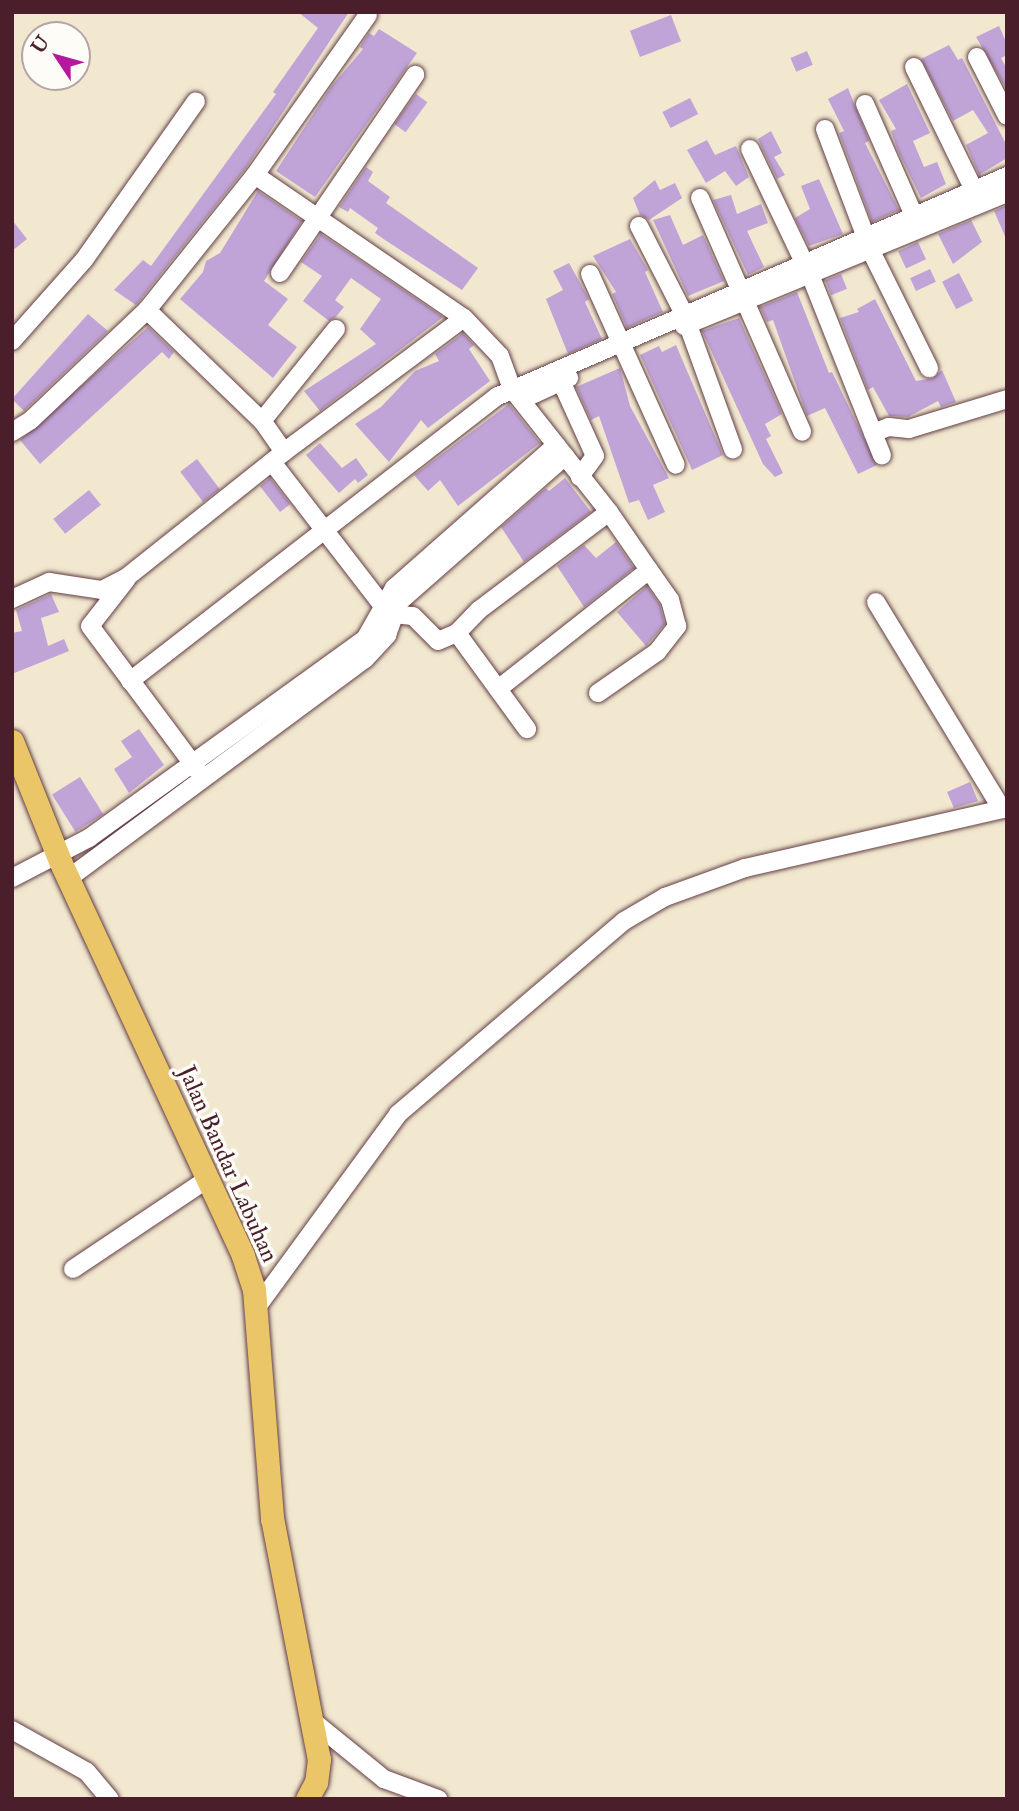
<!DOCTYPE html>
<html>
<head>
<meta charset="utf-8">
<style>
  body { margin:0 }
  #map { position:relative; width:1019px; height:1811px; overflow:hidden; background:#f1e8cf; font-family:"IM FELL Double Pica",serif }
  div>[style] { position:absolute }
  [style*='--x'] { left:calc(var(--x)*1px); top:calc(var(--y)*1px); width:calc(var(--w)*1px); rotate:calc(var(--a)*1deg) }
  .building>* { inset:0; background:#c1a4d7; transform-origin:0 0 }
  .roads { filter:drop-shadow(0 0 2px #633d44) drop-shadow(0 0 2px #633d44) }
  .minor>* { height:18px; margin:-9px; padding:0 9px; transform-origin:9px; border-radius:9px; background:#fff }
  .major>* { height:23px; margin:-11.5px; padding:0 11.5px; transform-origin:11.5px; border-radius:11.5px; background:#ebc669 }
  span { translate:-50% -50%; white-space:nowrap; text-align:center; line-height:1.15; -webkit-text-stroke:7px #fdfcf7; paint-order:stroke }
  .street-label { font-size:24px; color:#4a1f2b }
  .frame { position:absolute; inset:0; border:14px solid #4a1f2b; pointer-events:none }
  .north { position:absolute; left:21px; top:21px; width:70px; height:70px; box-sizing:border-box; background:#fdfcf7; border:2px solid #b5a4a5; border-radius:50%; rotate:306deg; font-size:19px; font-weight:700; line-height:28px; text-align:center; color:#4a1f2b }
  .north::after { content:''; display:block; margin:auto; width:24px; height:32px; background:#b5179e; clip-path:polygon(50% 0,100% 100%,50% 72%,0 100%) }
</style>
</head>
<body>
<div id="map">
  <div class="building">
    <div style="clip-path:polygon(298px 12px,349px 12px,246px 168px,136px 305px,114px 290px,143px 260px,151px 266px,276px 94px,273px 92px,318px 28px)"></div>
    <div style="left:671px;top:15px;width:28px;height:44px;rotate:69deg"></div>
    <div style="clip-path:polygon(999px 26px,1007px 44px,1007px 55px,1001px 58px,1007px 69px,1007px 90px,976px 37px)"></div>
    <div style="clip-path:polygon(379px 29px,417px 53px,315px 197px,276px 171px,331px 87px,363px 49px,360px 47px,369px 33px,374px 36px)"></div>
    <div style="clip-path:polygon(949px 45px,958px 60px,962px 58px,1007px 146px,1007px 158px,979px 175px,966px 145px,988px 133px,973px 110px,953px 121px,921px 59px)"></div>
    <div style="left:807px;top:51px;width:15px;height:18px;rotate:67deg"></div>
    <div style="clip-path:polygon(907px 84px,930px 133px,913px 141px,924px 167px,937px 162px,946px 184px,921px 198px,898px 151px,891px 131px,896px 129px,879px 100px)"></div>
    <div style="clip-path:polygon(848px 88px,869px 141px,865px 143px,899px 210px,872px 222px,839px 133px,844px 131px,828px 99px)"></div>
    <div style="left:416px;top:94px;width:14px;height:37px;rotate:36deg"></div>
    <div style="left:690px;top:98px;width:18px;height:31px;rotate:63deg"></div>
    <div style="clip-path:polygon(771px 131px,782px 153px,774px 157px,785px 175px,777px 179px,758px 139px)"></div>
    <div style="clip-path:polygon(707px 140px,715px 155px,736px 146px,749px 177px,736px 186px,725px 171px,706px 183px,687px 150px)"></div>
    <div style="clip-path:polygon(366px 167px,373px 172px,368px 181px,390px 197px,386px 203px,478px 268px,462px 290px,385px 240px,375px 233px,378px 228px,350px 208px,348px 212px,339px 207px)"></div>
    <div style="clip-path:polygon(819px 179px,843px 234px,809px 246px,795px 218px,810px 209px,801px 186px)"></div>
    <div style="clip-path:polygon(655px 180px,660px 190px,675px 183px,682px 198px,649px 220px,640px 215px,633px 198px)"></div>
    <div style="clip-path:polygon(258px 191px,302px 221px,264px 281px,288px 299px,268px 325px,297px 347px,273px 378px,180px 299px,203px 272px,206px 261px,220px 253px)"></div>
    <div style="clip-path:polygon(731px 195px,737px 214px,761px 204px,768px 223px,747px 231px,764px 267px,748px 275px,713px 200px)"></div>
    <div style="clip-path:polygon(1007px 205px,1007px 241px,994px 211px)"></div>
    <div style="clip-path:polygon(670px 215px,683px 245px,703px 235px,724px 281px,688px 296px,653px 220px)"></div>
    <div style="clip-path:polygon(12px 220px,27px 239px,12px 251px)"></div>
    <div style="clip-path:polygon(971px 220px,982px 242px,953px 264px,938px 234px)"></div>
    <div style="clip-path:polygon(321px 234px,443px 317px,320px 411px,304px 391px,376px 344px,360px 329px,381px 299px,351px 278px,335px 300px,344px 307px,335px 318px,329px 321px,303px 301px,322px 276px,301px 262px)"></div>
    <div style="clip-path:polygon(630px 239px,648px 270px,645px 272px,663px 312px,627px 328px,612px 294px,616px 292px,593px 256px)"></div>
    <div style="left:918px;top:242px;width:19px;height:22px;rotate:65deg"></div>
    <div style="clip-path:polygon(569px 263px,589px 299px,585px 302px,602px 339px,568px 354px,546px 299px,563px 290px,553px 271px)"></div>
    <div style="left:930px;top:269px;width:14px;height:22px;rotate:65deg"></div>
    <div style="left:959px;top:273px;width:31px;height:19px;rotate:63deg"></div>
    <div style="left:841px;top:274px;width:16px;height:17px;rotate:68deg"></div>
    <div style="clip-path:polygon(797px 292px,829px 373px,832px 372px,877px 465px,858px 474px,825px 408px,807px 416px,773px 320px,767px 322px,760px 307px)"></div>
    <div style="clip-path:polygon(875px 299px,916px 381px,933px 378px,942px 370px,956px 402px,941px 407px,938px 401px,908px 417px,889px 416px,873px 387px,868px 390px,840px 318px,859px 312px,857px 309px)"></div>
    <div style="clip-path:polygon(88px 314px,108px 331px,24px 411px,12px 399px)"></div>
    <div style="clip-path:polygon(739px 318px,782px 414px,765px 424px,771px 436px,766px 439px,783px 473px,775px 477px,763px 464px,702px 331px)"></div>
    <div style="clip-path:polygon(148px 327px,174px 352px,169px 359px,162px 352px,40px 464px,20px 440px)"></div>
    <div style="clip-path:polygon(463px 333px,474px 345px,469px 349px,490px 381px,428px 428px,421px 420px,389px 462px,355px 424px,381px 407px,415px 371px,439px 361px,435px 354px)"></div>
    <div style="clip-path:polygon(676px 345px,723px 455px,692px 470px,640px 355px,659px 346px,662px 352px)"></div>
    <div style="clip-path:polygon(620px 368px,630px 406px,669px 478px,653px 485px,665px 512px,648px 520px,639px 500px,629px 503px,599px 416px,591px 420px,576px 387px)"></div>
    <div style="clip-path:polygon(509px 404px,540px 443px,458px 506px,440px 480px,428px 491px,414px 475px)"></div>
    <div style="clip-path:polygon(320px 443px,342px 468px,356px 458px,368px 475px,358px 483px,355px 479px,339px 493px,306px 455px)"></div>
    <div style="left:197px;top:459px;width:38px;height:21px;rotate:53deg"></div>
    <div style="left:270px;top:478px;width:33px;height:13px;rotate:52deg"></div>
    <div style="clip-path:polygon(565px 478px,591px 512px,524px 562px,501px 527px,546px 488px,549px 491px)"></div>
    <div style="left:89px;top:490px;width:19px;height:46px;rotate:51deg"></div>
    <div style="clip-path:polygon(616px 542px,634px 568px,584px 607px,557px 566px,584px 545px,596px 558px)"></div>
    <div style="clip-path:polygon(647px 586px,660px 605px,665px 624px,646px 646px,617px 612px)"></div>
    <div style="clip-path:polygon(51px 594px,59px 612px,41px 618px,48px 646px,64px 639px,69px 651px,12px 674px,12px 633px,22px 631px,16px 610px)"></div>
    <div style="clip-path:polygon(139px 729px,164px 765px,129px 793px,114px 769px,132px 757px,121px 741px)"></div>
    <div style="left:80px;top:777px;width:44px;height:33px;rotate:58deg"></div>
    <div style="clip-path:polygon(970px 782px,978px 801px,954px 808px,947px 792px)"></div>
  </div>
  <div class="roads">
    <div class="minor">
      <div style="--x:977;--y:57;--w:66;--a:63"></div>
      <div style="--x:914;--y:67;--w:146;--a:64"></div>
      <div style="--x:865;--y:104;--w:134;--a:66.3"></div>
      <div style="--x:825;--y:129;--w:130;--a:69.3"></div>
      <div style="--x:871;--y:251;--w:131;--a:63.6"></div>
      <div style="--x:750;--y:149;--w:142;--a:64.5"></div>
      <div style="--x:811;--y:277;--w:192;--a:68.3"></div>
      <div style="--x:255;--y:175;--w:253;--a:34.4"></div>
      <div style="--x:464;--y:318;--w:52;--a:46.5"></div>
      <div style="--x:500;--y:356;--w:35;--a:70"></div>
      <div style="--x:512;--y:389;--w:157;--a:51.7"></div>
      <div style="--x:609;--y:512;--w:163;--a:143"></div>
      <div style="--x:479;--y:610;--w:32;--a:134"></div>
      <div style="--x:457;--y:633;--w:119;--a:53.9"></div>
      <div style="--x:700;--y:198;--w:255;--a:66.4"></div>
      <div style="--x:639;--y:226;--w:99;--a:62.9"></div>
      <div style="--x:684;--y:314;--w:144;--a:70.1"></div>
      <div style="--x:280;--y:273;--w:240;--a:-55.7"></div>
      <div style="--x:590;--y:274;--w:209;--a:65.8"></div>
      <div style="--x:147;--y:310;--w:160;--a:44"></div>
      <div style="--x:684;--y:326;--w:349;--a:-22.4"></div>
      <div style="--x:12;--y:341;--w:108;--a:-48.4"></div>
      <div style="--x:84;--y:260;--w:194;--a:-54.8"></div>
      <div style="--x:561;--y:381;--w:82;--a:65.6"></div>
      <div style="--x:595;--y:456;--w:26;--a:126"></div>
      <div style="--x:521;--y:400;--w:53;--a:-24.6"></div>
      <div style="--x:12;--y:432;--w:22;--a:-32"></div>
      <div style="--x:31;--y:420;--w:160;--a:-43.5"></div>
      <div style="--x:147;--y:310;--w:173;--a:-51.3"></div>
      <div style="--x:255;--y:175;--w:196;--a:-54.8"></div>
      <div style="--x:873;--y:433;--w:17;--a:-21"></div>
      <div style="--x:889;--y:427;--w:20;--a:6"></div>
      <div style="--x:909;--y:429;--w:102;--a:-17"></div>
      <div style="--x:284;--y:452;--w:38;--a:-125"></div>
      <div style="--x:262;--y:421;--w:118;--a:-51.2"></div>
      <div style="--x:272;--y:462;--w:180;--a:52.4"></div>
      <div style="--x:382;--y:605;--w:14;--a:39"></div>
      <div style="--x:393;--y:614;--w:20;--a:6"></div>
      <div style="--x:413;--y:616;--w:35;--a:45"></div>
      <div style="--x:438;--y:641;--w:21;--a:-23"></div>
      <div style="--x:126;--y:580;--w:58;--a:128"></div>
      <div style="--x:90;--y:626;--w:182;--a:53.3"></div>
      <div style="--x:12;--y:599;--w:41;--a:-24.7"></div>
      <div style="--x:49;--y:582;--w:54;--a:8.6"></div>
      <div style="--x:102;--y:590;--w:28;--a:-27"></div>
      <div style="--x:127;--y:577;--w:201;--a:-38.5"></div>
      <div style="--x:284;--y:452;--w:224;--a:-36.7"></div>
      <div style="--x:876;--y:602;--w:242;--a:58.7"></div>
      <div style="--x:130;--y:681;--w:465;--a:-37.8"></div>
      <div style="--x:498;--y:396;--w:555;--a:-23.37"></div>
      <div style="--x:498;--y:689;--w:192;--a:-38.2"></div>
      <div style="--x:649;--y:570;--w:70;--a:-124.6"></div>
      <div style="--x:598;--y:693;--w:72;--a:-34.8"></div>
      <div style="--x:657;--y:652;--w:33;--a:-52"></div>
      <div style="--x:677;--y:626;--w:27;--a:-105"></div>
      <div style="--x:670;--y:600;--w:37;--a:-125"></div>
      <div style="--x:12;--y:878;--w:87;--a:-27.5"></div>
      <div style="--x:89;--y:838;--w:340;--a:-35.8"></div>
      <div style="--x:365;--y:639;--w:59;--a:-60.4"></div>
      <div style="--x:394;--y:588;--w:216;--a:-41.4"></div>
      <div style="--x:69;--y:878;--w:368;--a:-36.5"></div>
      <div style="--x:365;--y:659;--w:33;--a:-47"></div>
      <div style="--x:387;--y:635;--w:35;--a:-70"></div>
      <div style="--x:399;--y:602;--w:221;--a:-41.3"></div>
      <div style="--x:73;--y:1269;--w:160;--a:-33.8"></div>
      <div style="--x:257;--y:1307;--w:239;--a:-53.8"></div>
      <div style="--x:398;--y:1114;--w:297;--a:-40.5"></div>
      <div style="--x:624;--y:921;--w:48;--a:-30.3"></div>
      <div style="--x:665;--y:897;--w:85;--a:-19.9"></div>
      <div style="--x:745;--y:868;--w:269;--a:-12.9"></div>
      <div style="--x:309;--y:1718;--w:97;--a:39.1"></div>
      <div style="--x:384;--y:1779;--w:58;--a:20.3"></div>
      <div style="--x:12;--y:1730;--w:86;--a:29.2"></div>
      <div style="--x:87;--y:1772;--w:35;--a:50"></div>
    </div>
    <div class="major">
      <div style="--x:12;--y:741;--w:129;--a:68.2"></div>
      <div style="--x:60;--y:861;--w:435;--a:65.1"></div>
      <div style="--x:243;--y:1256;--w:35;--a:72"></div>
      <div style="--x:254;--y:1289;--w:230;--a:85.5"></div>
      <div style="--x:272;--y:1518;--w:246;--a:79"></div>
      <div style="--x:319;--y:1759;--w:23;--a:97"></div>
      <div style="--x:316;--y:1782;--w:19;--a:118"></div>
    </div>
  </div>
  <div class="street-label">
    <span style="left:228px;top:1164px;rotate:66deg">Jalan Bandar Labuhan</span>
  </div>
  <div class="frame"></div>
  <div class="north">U</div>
</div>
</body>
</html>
